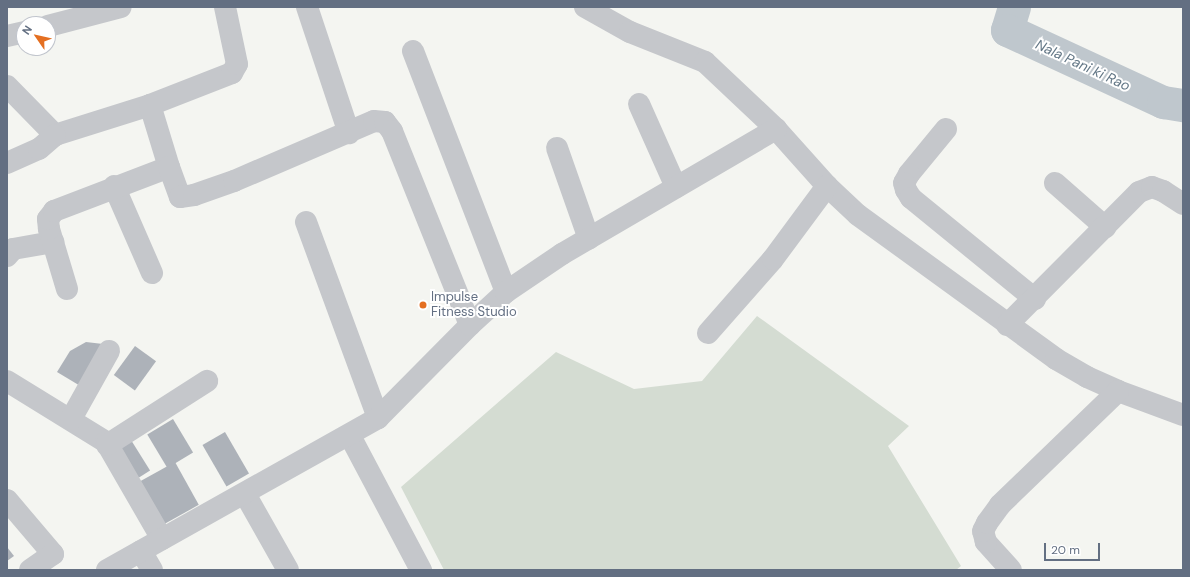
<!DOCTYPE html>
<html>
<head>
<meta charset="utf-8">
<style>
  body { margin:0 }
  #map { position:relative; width:1190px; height:577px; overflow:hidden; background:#f4f5f1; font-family:"DM Sans",sans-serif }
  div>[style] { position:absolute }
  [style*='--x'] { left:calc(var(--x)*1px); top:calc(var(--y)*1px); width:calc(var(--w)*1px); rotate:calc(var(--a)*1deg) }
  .green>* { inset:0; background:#d4dcd2 }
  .river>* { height:33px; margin:-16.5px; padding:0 16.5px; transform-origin:16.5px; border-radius:16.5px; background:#bfc7cd }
  .building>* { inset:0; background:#adb2b9; transform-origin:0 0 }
  .minor>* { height:22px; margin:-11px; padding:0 11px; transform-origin:11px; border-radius:11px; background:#c5c7cb }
  .dots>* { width:11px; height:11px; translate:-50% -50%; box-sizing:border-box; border:2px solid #fff; border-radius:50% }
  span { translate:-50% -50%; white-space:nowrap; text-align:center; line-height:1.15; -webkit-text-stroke:4px #fff; paint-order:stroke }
  .poi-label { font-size:13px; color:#636f82 }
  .left { translate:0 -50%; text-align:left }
  .water-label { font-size:14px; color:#637786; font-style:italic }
  .frame { position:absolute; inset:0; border:8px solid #636f82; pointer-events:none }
  .north { position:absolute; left:16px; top:16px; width:40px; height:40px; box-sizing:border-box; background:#fff; border:1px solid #c1c5cd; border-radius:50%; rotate:304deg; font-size:11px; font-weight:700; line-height:16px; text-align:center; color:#636f82 }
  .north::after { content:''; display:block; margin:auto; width:14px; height:18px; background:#e46f21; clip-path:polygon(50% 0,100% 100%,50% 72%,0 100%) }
  .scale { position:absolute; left:1044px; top:543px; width:56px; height:18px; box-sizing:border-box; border:2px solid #636f82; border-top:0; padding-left:5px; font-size:12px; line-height:14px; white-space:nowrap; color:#636f82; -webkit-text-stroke:3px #fff; paint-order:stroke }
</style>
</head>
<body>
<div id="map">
  <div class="green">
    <div style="clip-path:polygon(757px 316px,909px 426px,888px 446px,961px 566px,956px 570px,444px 570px,401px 487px,556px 352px,634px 389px,702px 381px)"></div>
  </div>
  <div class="river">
    <div style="--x:1014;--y:7;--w:24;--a:107"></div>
    <div style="--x:1007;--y:30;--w:172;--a:24.8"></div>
    <div style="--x:1163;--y:102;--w:20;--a:9"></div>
  </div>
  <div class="building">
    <div style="clip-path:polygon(86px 342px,103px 344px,82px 387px,57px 372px,70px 351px)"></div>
    <div style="left:135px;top:346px;width:26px;height:36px;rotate:36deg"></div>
    <div style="left:173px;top:419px;width:39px;height:30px;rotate:59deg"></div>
    <div style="left:225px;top:432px;width:48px;height:26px;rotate:60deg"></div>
    <div style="left:131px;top:440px;width:36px;height:20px;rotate:58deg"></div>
    <div style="left:175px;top:462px;width:49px;height:46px;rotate:61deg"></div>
    <div style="clip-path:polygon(7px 547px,14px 556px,7px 561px)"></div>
  </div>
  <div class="minor">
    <div style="--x:307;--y:7;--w:133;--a:71.6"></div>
    <div style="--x:585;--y:7;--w:51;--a:29.1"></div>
    <div style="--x:630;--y:32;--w:81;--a:21.8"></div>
    <div style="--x:705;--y:62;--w:98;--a:43.3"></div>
    <div style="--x:776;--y:129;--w:76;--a:48.2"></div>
    <div style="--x:827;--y:186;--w:42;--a:43.1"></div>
    <div style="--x:858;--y:215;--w:245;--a:36"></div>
    <div style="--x:1056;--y:359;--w:36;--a:30"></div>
    <div style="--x:1087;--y:377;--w:34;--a:24"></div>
    <div style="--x:1118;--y:391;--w:69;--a:20.3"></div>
    <div style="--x:48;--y:26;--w:75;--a:-14.6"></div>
    <div style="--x:7;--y:36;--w:17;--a:-13"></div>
    <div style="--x:413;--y:51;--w:258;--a:68.9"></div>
    <div style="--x:7;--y:86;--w:69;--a:45.6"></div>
    <div style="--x:55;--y:135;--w:100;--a:-17.5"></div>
    <div style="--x:150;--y:105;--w:88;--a:-21.3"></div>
    <div style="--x:232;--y:73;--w:10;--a:-61"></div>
    <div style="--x:237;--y:64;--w:58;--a:-101.9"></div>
    <div style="--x:639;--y:104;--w:91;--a:66"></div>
    <div style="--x:150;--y:105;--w:65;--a:73"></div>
    <div style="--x:946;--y:129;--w:58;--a:129.4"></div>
    <div style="--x:909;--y:174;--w:10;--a:119"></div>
    <div style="--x:904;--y:183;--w:7;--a:74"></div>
    <div style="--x:906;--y:190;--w:9;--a:58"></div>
    <div style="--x:911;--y:198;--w:160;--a:39.2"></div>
    <div style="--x:557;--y:148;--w:96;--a:70.6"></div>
    <div style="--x:7;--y:163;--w:35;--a:-24"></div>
    <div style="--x:39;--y:149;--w:21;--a:-41"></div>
    <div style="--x:1055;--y:183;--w:67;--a:41.3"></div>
    <div style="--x:114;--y:186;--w:95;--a:66.4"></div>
    <div style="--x:306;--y:222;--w:209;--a:69.8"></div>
    <div style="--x:7;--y:256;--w:9;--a:-49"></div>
    <div style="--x:13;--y:249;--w:41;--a:-9.9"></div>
    <div style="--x:67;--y:289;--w:63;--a:-106.7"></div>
    <div style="--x:49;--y:229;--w:10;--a:-96"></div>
    <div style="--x:48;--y:219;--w:10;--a:-53"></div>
    <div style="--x:54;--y:211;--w:123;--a:-20.9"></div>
    <div style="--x:169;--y:167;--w:32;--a:70"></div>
    <div style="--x:180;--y:197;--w:14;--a:-8"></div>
    <div style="--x:194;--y:195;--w:42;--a:-19.3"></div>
    <div style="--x:234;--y:181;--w:152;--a:-23.2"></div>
    <div style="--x:374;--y:121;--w:11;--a:5"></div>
    <div style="--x:385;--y:122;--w:11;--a:52"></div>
    <div style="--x:392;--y:131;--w:209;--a:68.1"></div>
    <div style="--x:1007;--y:325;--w:187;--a:-45.2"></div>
    <div style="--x:1139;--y:192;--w:14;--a:-21"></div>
    <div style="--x:1152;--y:187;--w:12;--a:20"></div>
    <div style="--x:1163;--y:191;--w:24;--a:33"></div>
    <div style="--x:708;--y:333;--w:98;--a:-48.7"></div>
    <div style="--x:773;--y:259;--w:91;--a:-53.5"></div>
    <div style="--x:7;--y:381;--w:116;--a:31.6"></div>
    <div style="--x:106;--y:442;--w:112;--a:60"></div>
    <div style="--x:71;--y:419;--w:78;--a:-60.8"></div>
    <div style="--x:350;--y:436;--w:152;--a:62.1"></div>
    <div style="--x:107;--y:445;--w:119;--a:-32.6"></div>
    <div style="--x:245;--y:494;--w:87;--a:60.5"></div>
    <div style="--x:7;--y:500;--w:71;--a:49.6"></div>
    <div style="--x:53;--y:554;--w:28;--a:145"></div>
    <div style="--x:141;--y:551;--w:22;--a:60"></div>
    <div style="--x:107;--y:570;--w:311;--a:-29.3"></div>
    <div style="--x:378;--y:418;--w:131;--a:-45.3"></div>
    <div style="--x:470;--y:325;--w:49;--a:-42.5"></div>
    <div style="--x:506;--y:292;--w:68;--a:-34.2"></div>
    <div style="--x:562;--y:254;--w:248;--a:-30.3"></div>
    <div style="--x:1011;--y:570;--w:38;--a:-132"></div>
    <div style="--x:986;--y:542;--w:11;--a:-105"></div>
    <div style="--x:983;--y:531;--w:9;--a:-63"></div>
    <div style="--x:987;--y:523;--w:22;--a:-54"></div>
    <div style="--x:1000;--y:505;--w:164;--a:-44"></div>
  </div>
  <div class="dots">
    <div style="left:423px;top:305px;background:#e46f21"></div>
  </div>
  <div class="poi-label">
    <span class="left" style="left:431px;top:305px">Impulse<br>Fitness Studio</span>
  </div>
  <div class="water-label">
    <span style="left:1083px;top:65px;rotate:25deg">Nala Pani ki Rao</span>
  </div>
  <div class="frame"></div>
  <div class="north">N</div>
  <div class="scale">20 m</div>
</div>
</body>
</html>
